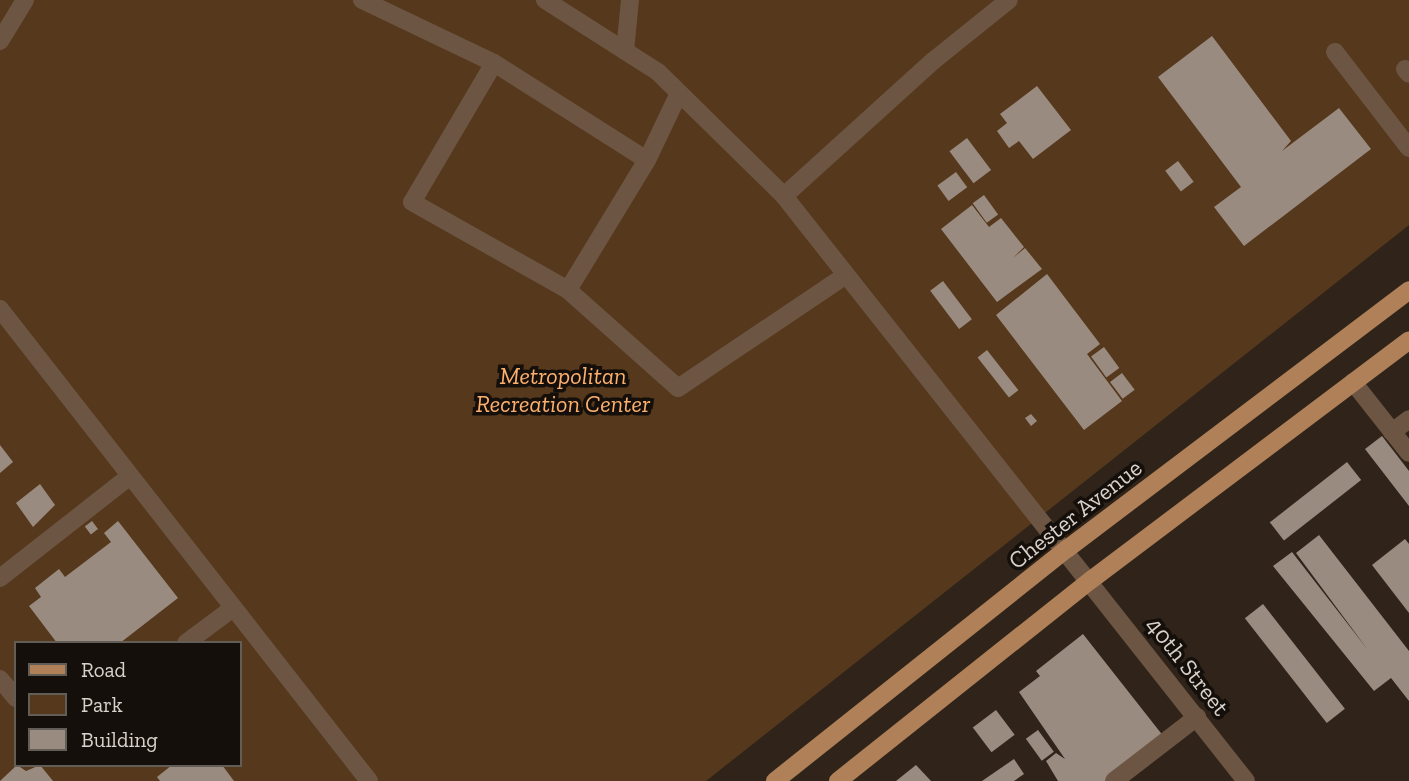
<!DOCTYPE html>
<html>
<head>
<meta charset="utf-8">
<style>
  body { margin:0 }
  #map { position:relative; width:1409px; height:781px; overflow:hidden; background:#30241a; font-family:"Zilla Slab",serif }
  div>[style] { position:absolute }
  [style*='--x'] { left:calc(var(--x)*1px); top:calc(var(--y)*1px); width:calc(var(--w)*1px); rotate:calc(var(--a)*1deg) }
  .green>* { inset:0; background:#56381c }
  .building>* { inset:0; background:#9a8b80; transform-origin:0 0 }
  .minor>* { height:18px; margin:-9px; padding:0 9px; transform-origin:9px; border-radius:9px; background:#6c5542 }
  .major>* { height:18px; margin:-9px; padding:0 9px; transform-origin:9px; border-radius:9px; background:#b08159 }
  span { translate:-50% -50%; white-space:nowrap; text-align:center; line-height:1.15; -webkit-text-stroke:7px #140f0a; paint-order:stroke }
  .park-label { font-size:24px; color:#fdaf6c; font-style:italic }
  .street-label { font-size:24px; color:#d9d1cb }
  .legend { position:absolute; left:14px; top:641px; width:228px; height:126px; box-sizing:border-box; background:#140f0a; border:2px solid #635d57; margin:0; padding:9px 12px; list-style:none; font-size:21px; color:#d9d1cb }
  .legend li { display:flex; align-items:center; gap:14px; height:35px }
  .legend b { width:35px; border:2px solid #635d57 }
</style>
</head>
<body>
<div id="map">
  <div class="green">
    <div style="clip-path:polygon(evenodd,0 0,1409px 0,1409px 225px,706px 781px,0 781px,0 0,16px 643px,240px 643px,240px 765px,16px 765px,16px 643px)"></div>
  </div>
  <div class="building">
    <div style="clip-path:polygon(1212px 36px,1291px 141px,1282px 151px,1339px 108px,1371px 149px,1244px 246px,1214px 207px,1241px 187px,1158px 77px)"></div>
    <div style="clip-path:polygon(1037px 86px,1071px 130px,1033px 159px,1019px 141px,1009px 148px,997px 131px,1007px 123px,1000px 114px)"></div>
    <div style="left:967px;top:138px;width:40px;height:22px;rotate:53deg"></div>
    <div style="left:1178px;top:161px;width:26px;height:16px;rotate:53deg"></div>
    <div style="left:956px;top:172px;width:19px;height:23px;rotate:54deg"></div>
    <div style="left:984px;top:195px;width:24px;height:14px;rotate:54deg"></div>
    <div style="clip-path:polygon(972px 205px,989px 227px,1001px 218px,1024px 247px,1013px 258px,1025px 248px,1042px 269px,997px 302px,941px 229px)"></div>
    <div style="clip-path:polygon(1047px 274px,1100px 344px,1087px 354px,1122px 401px,1084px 430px,996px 315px)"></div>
    <div style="left:943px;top:281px;width:48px;height:16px;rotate:53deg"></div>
    <div style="left:1104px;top:347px;width:26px;height:16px;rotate:54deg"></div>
    <div style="left:987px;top:350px;width:51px;height:12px;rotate:52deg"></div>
    <div style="left:1122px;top:373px;width:21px;height:15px;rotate:53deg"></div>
    <div style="clip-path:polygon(1031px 414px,1037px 421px,1031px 426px,1025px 418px)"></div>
    <div style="clip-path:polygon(1382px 436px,1409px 471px,1409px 506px,1365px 449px)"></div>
    <div style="clip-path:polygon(0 445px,13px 462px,0 473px)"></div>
    <div style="left:1347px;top:462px;width:23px;height:98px;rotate:52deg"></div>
    <div style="clip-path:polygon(40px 484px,55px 505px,33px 527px,16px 503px)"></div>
    <div style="left:92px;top:521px;width:10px;height:9px;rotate:53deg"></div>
    <div style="clip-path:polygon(118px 521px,178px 598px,120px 643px,57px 643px,29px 606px,41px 597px,35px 588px,59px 569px,65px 577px,111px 542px,104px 533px)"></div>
    <div style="clip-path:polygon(1319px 535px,1409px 651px,1409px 701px,1391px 678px,1374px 691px,1273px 566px,1292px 552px,1368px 650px,1296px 553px)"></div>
    <div style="clip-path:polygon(1405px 539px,1409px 544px,1409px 613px,1372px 565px)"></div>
    <div style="left:1263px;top:604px;width:133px;height:23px;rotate:52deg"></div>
    <div style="clip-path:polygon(1083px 634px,1164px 737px,1107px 781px,1058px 781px,1046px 761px,1056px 753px,1065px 759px,1019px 692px,1040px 676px,1036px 671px)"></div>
    <div style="left:996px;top:710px;width:31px;height:29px;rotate:53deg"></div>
    <div style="left:1038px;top:730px;width:27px;height:15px;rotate:54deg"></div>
    <div style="clip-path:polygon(1014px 759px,1024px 774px,1014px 781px,982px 781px)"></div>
    <div style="clip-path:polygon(17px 765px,26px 771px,40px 765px,53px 781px,0 781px)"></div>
    <div style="clip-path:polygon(172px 765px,222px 765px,234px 781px,160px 781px,157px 777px)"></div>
    <div style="clip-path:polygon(916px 765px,931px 781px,896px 781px)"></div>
  </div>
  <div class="minor">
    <div style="--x:362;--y:0;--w:146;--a:25.5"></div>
    <div style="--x:494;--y:63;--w:181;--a:32.4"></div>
    <div style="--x:545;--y:0;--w:134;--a:32.5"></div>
    <div style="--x:658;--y:72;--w:177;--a:44.5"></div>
    <div style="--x:784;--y:196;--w:745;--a:51.7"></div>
    <div style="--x:0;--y:41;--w:48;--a:-58.6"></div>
    <div style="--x:625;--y:51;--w:51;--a:-84.4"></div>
    <div style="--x:1335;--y:52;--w:121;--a:52.4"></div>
    <div style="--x:494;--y:63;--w:161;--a:120.5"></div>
    <div style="--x:412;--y:202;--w:179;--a:29.4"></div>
    <div style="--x:1405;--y:69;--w:6;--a:51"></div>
    <div style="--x:679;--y:93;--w:74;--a:115.5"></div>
    <div style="--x:647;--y:160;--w:152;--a:121.3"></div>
    <div style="--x:568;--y:290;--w:147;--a:41.7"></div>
    <div style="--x:678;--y:388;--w:202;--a:-33.9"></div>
    <div style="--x:784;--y:196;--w:201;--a:-42.2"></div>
    <div style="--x:933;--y:61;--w:97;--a:-38.8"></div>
    <div style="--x:0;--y:309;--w:599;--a:51.98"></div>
    <div style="--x:1353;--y:382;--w:90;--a:51.7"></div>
    <div style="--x:1392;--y:432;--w:21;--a:-37"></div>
    <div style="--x:0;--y:578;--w:165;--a:-38.1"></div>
    <div style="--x:186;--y:643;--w:59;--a:-36.7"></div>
    <div style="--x:0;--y:679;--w:25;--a:50"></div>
    <div style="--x:1114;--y:781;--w:105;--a:-37.6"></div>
  </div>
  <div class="major">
    <div style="--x:775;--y:781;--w:373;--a:-38.5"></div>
    <div style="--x:1067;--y:549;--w:429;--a:-37.1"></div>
    <div style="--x:838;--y:781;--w:323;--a:-38.5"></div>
    <div style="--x:1091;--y:580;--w:398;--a:-37"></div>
  </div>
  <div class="park-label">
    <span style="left:563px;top:390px">Metropolitan<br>Recreation Center</span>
  </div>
  <div class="street-label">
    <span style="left:1075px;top:514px;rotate:-38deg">Chester Avenue</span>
    <span style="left:1188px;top:666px;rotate:52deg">40th Street</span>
  </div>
  <ul class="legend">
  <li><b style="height:9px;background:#b08159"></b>Road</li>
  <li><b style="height:19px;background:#56381c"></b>Park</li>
  <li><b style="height:19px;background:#9a8b80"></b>Building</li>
  </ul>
</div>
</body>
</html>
